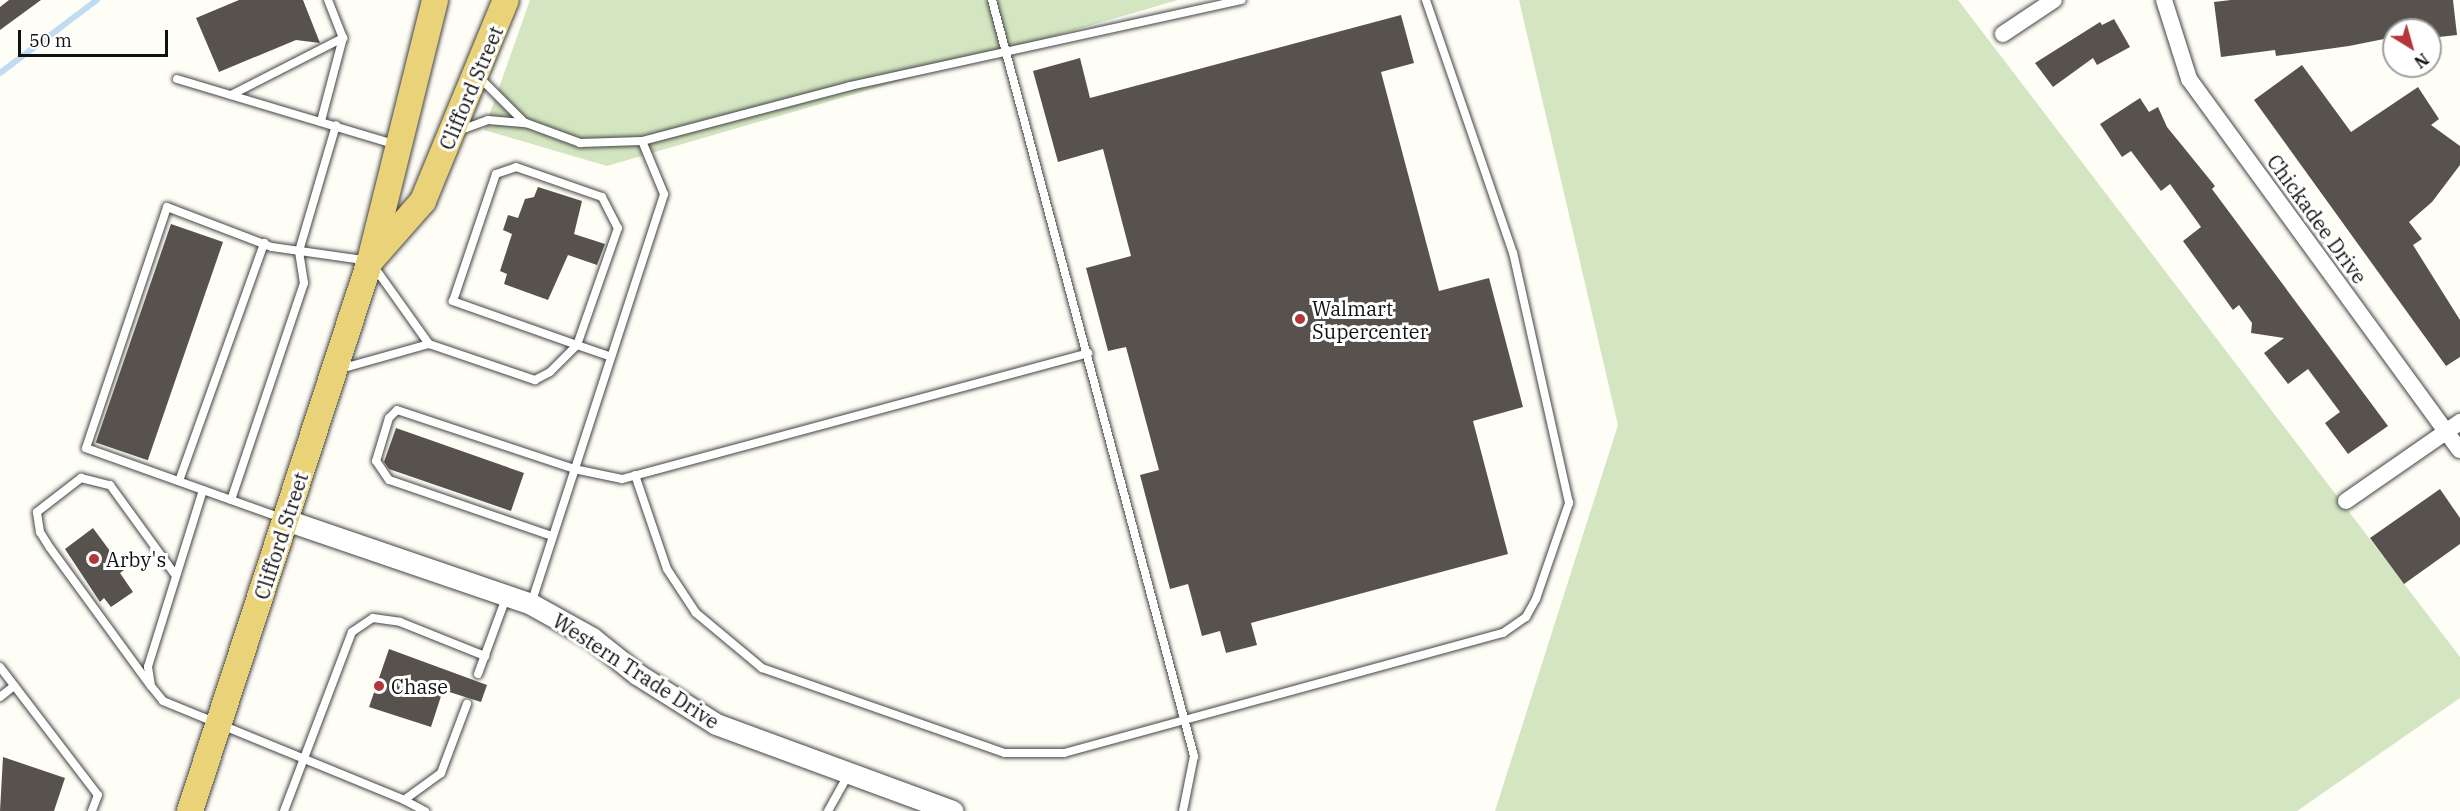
<!DOCTYPE html>
<html>
<head>
<meta charset="utf-8">
<style>
  body { margin:0 }
  #map { position:relative; width:2460px; height:811px; overflow:hidden; background:#fefdf6; font-family:"IBM Plex Serif",serif }
  div>[style] { position:absolute }
  [style*='--x'] { left:calc(var(--x)*1px); top:calc(var(--y)*1px); width:calc(var(--w)*1px); rotate:calc(var(--a)*1deg) }
  .green>* { inset:0; background:#d3e6c1 }
  .stream>* { height:6px; margin:-3px; padding:0 3px; transform-origin:3px; border-radius:3px; background:#bfdcf0 }
  .building>* { inset:0; background:#58524e; transform-origin:0 0 }
  .roads { filter:drop-shadow(0 0 2px #444) drop-shadow(0 0 2px #444) }
  .service>* { height:8px; margin:-4px; padding:0 4px; transform-origin:4px; border-radius:4px; background:#fff }
  .minor>* { height:16px; margin:-8px; padding:0 8px; transform-origin:8px; border-radius:8px; background:#fff }
  .tertiary>* { height:21px; margin:-10.5px; padding:0 10.5px; transform-origin:10.5px; border-radius:10.5px; background:#fff }
  .primary>* { height:26px; margin:-13px; padding:0 13px; transform-origin:13px; border-radius:13px; background:#ead279 }
  .dots>* { width:16px; height:16px; translate:-50% -50%; box-sizing:border-box; border:3px solid #fff; border-radius:50% }
  span { translate:-50% -50%; white-space:nowrap; text-align:center; line-height:1.15; -webkit-text-stroke:6px #fff; paint-order:stroke }
  .street-label { font-size:20px; color:#111 }
  .poi-label { font-size:20px; color:#111 }
  .left { translate:0 -50%; text-align:left }
  .north { position:absolute; left:2382px; top:18px; width:60px; height:60px; box-sizing:border-box; background:#fff; border:2px solid #a0a0a0; border-radius:50%; rotate:143deg; font-size:16px; font-weight:700; line-height:24px; text-align:center; color:#111 }
  .north::after { content:''; display:block; margin:auto; width:21px; height:27px; background:#b33638; clip-path:polygon(50% 0,100% 100%,50% 72%,0 100%) }
  .scale { position:absolute; left:18px; top:30px; width:150px; height:27px; box-sizing:border-box; border:3px solid #111; border-top:0; padding-left:8px; font-size:18px; line-height:21px; white-space:nowrap; color:#111; -webkit-text-stroke:4px #fff; paint-order:stroke }
</style>
</head>
<body>
<div id="map">
  <div class="green">
    <div style="clip-path:polygon(530px 0,1178px 0,607px 166px,484px 130px)"></div>
    <div style="clip-path:polygon(1519px 0,1958px 0,2460px 657px,2460px 698px,2297px 811px,1495px 811px,1618px 425px)"></div>
  </div>
  <div class="stream">
    <div style="--x:0;--y:73;--w:121;--a:-37"></div>
  </div>
  <div class="building">
    <div style="clip-path:polygon(9px 0,41px 0,0 30px,0 7px)"></div>
    <div style="clip-path:polygon(239px 0,303px 0,320px 43px,296px 40px,219px 72px,196px 18px)"></div>
    <div style="clip-path:polygon(2231px 0,2453px 0,2457px 35px,2430px 38px,2430px 30px,2394px 30px,2394px 37px,2349px 46px,2276px 56px,2275px 50px,2221px 57px,2214px 2px)"></div>
    <div style="clip-path:polygon(1401px 15px,1414px 63px,1381px 72px,1439px 291px,1489px 278px,1523px 407px,1473px 421px,1508px 554px,1251px 623px,1257px 645px,1226px 653px,1220px 631px,1202px 636px,1188px 584px,1170px 589px,1140px 475px,1159px 470px,1126px 347px,1108px 351px,1086px 268px,1131px 256px,1103px 149px,1058px 162px,1033px 71px,1080px 58px,1090px 98px)"></div>
    <div style="clip-path:polygon(2114px 19px,2130px 47px,2097px 65px,2093px 58px,2053px 87px,2035px 63px,2100px 22px,2102px 25px)"></div>
    <div style="clip-path:polygon(2302px 65px,2351px 132px,2418px 87px,2439px 119px,2431px 125px,2460px 146px,2460px 165px,2432px 202px,2409px 222px,2422px 239px,2413px 245px,2460px 320px,2460px 357px,2446px 366px,2254px 100px)"></div>
    <div style="clip-path:polygon(2140px 98px,2149px 112px,2158px 107px,2167px 127px,2215px 186px,2212px 189px,2388px 426px,2348px 454px,2325px 423px,2340px 412px,2308px 369px,2288px 384px,2264px 353px,2284px 338px,2251px 333px,2252px 323px,2239px 305px,2233px 310px,2183px 241px,2201px 227px,2170px 184px,2161px 191px,2131px 151px,2122px 157px,2100px 124px)"></div>
    <div style="clip-path:polygon(538px 187px,582px 201px,574px 234px,605px 244px,597px 265px,568px 255px,548px 300px,504px 284px,507px 274px,500px 271px,512px 234px,503px 230px,508px 215px,518px 218px,525px 199px,534px 197px)"></div>
    <div style="left:171px;top:224px;width:55px;height:231px;rotate:19deg"></div>
    <div style="clip-path:polygon(396px 428px,524px 473px,511px 511px,389px 469px,384px 462px)"></div>
    <div style="clip-path:polygon(2440px 489px,2460px 518px,2460px 544px,2404px 584px,2370px 538px)"></div>
    <div style="clip-path:polygon(93px 528px,124px 570px,120px 573px,133px 592px,111px 607px,104px 598px,100px 602px,65px 549px)"></div>
    <div style="clip-path:polygon(389px 649px,487px 685px,481px 702px,443px 690px,431px 727px,369px 707px)"></div>
    <div style="clip-path:polygon(3px 757px,65px 778px,54px 811px,0 811px)"></div>
  </div>
  <div class="roads">
    <div class="service">
      <div style="--x:992;--y:0;--w:783;--a:75.04"></div>
      <div style="--x:1194;--y:756;--w:56;--a:101.3"></div>
      <div style="--x:479;--y:77;--w:65;--a:45"></div>
      <div style="--x:177;--y:79;--w:230;--a:16.7"></div>
      <div style="--x:231;--y:95;--w:126;--a:-27"></div>
      <div style="--x:321;--y:121;--w:86;--a:-75.2"></div>
      <div style="--x:343;--y:38;--w:41;--a:-111.5"></div>
      <div style="--x:458;--y:131;--w:32;--a:-20"></div>
      <div style="--x:488;--y:120;--w:38;--a:5"></div>
      <div style="--x:526;--y:123;--w:58;--a:20.3"></div>
      <div style="--x:580;--y:143;--w:62;--a:-1.8"></div>
      <div style="--x:642;--y:141;--w:215;--a:-14.8"></div>
      <div style="--x:850;--y:86;--w:401;--a:-12.4"></div>
      <div style="--x:340;--y:369;--w:92;--a:-15.7"></div>
      <div style="--x:635;--y:475;--w:99;--a:71.2"></div>
      <div style="--x:667;--y:569;--w:53;--a:56.6"></div>
      <div style="--x:696;--y:613;--w:86;--a:39.8"></div>
      <div style="--x:762;--y:668;--w:257;--a:19.3"></div>
      <div style="--x:1005;--y:753;--w:59;--a:0"></div>
      <div style="--x:1064;--y:753;--w:455;--a:-15.3"></div>
      <div style="--x:1503;--y:633;--w:28;--a:-35"></div>
      <div style="--x:1526;--y:617;--w:21;--a:-61"></div>
      <div style="--x:1536;--y:599;--w:102;--a:-71"></div>
      <div style="--x:1569;--y:503;--w:256;--a:-102.6"></div>
      <div style="--x:1513;--y:253;--w:268;--a:-109"></div>
      <div style="--x:179;--y:481;--w:253;--a:-70.3"></div>
      <div style="--x:203;--y:490;--w:185;--a:107.3"></div>
      <div style="--x:148;--y:667;--w:19;--a:81"></div>
      <div style="--x:151;--y:686;--w:19;--a:51"></div>
      <div style="--x:163;--y:701;--w:261;--a:22.3"></div>
      <div style="--x:404;--y:800;--w:46;--a:-36.1"></div>
      <div style="--x:441;--y:773;--w:74;--a:-69.4"></div>
      <div style="--x:231;--y:500;--w:229;--a:-71.4"></div>
      <div style="--x:304;--y:283;--w:32;--a:-99"></div>
      <div style="--x:299;--y:251;--w:131;--a:-73.6"></div>
      <div style="--x:284;--y:519;--w:210;--a:-160.3"></div>
      <div style="--x:86;--y:448;--w:254;--a:-71.4"></div>
      <div style="--x:167;--y:207;--w:112;--a:20.9"></div>
      <div style="--x:272;--y:247;--w:99;--a:8.1"></div>
      <div style="--x:370;--y:261;--w:102;--a:54.6"></div>
      <div style="--x:429;--y:344;--w:112;--a:18.8"></div>
      <div style="--x:535;--y:380;--w:17;--a:-28"></div>
      <div style="--x:550;--y:372;--w:38;--a:-45"></div>
      <div style="--x:577;--y:345;--w:132;--a:-160.5"></div>
      <div style="--x:453;--y:301;--w:134;--a:-71.3"></div>
      <div style="--x:496;--y:174;--w:21;--a:-19"></div>
      <div style="--x:516;--y:167;--w:91;--a:19.2"></div>
      <div style="--x:602;--y:197;--w:35;--a:63"></div>
      <div style="--x:618;--y:228;--w:124;--a:109.3"></div>
      <div style="--x:577;--y:345;--w:36;--a:19"></div>
      <div style="--x:552;--y:536;--w:172;--a:-161"></div>
      <div style="--x:389;--y:480;--w:23;--a:-124"></div>
      <div style="--x:376;--y:461;--w:45;--a:-73.2"></div>
      <div style="--x:389;--y:418;--w:11;--a:-45"></div>
      <div style="--x:397;--y:410;--w:187;--a:18.4"></div>
      <div style="--x:574;--y:469;--w:49;--a:11.8"></div>
      <div style="--x:622;--y:479;--w:483;--a:-15.1"></div>
      <div style="--x:531;--y:604;--w:431;--a:-72"></div>
      <div style="--x:664;--y:194;--w:57;--a:-112.5"></div>
      <div style="--x:0;--y:667;--w:161;--a:52.6"></div>
      <div style="--x:98;--y:795;--w:17;--a:111"></div>
      <div style="--x:478;--y:674;--w:84;--a:-69.8"></div>
      <div style="--x:150;--y:685;--w:170;--a:-126.1"></div>
      <div style="--x:50;--y:548;--w:19;--a:-122"></div>
      <div style="--x:40;--y:532;--w:20;--a:-99"></div>
      <div style="--x:37;--y:512;--w:56;--a:-37.7"></div>
      <div style="--x:81;--y:478;--w:30;--a:14"></div>
      <div style="--x:110;--y:485;--w:112;--a:54"></div>
      <div style="--x:0;--y:697;--w:18;--a:-38"></div>
      <div style="--x:404;--y:800;--w:24;--a:28"></div>
      <div style="--x:284;--y:811;--w:191;--a:-69.2"></div>
      <div style="--x:352;--y:632;--w:25;--a:-34"></div>
      <div style="--x:373;--y:618;--w:27;--a:8"></div>
      <div style="--x:400;--y:622;--w:92;--a:21.8"></div>
      <div style="--x:828;--y:811;--w:41;--a:-60.9"></div>
    </div>
    <div class="minor">
      <div style="--x:2164;--y:0;--w:83;--a:72.4"></div>
      <div style="--x:2189;--y:79;--w:459;--a:53.9"></div>
      <div style="--x:2003;--y:34;--w:61;--a:-33.7"></div>
      <div style="--x:2346;--y:501;--w:139;--a:-34.7"></div>
    </div>
    <div class="tertiary">
      <div style="--x:286;--y:520;--w:259;--a:18.9"></div>
      <div style="--x:531;--y:604;--w:70;--a:29.1"></div>
      <div style="--x:592;--y:638;--w:58;--a:38.7"></div>
      <div style="--x:637;--y:674;--w:93;--a:32.3"></div>
      <div style="--x:716;--y:724;--w:252;--a:20.2"></div>
    </div>
    <div class="primary">
      <div style="--x:373;--y:258;--w:76;--a:-48.7"></div>
      <div style="--x:423;--y:201;--w:217;--a:-67.6"></div>
      <div style="--x:190;--y:811;--w:579;--a:-71.88"></div>
      <div style="--x:370;--y:261;--w:269;--a:-76"></div>
    </div>
  </div>
  <div class="dots">
    <div style="left:1300px;top:319px;background:#b33638"></div>
    <div style="left:94px;top:559px;background:#b33638"></div>
    <div style="left:379px;top:686px;background:#b33638"></div>
  </div>
  <div class="street-label">
    <span style="left:471px;top:88px;rotate:-67deg">Clifford Street</span>
    <span style="left:2317px;top:219px;rotate:54deg">Chickadee Drive</span>
    <span style="left:281px;top:536px;rotate:-72deg">Clifford Street</span>
    <span style="left:636px;top:671px;rotate:33deg">Western Trade Drive</span>
  </div>
  <div class="poi-label">
    <span class="left" style="left:1312px;top:320px">Walmart<br>Supercenter</span>
    <span class="left" style="left:106px;top:559px">Arby's</span>
    <span class="left" style="left:391px;top:686px">Chase</span>
  </div>
  <div class="north">N</div>
  <div class="scale">50 m</div>
</div>
</body>
</html>
